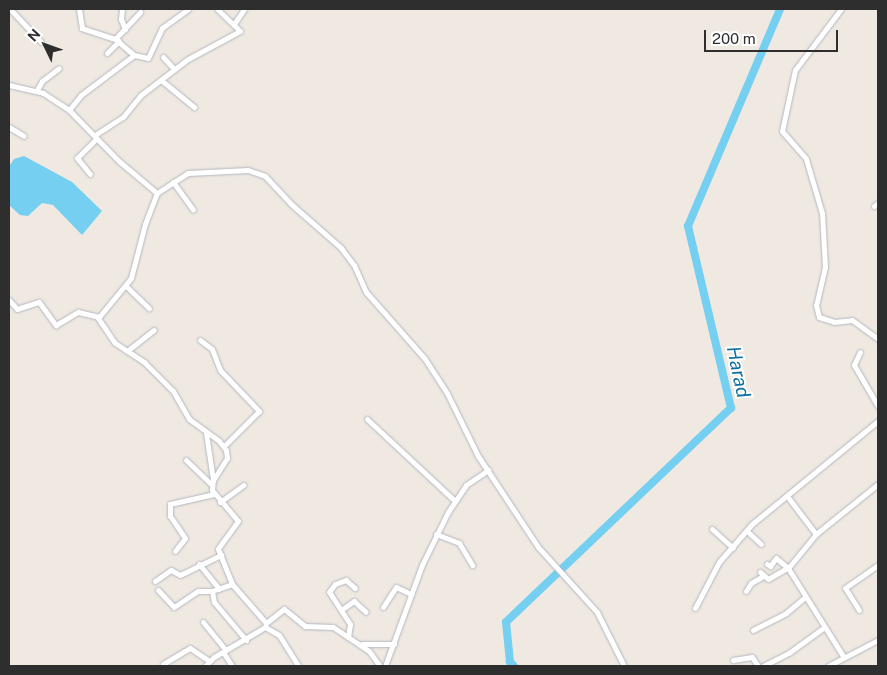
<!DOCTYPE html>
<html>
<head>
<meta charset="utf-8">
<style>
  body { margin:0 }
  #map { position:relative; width:887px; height:675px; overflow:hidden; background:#efe9e1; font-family:"Public Sans",sans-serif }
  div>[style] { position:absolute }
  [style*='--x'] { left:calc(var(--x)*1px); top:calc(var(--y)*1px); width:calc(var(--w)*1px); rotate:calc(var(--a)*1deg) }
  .water>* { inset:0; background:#75cff0 }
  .river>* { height:8px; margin:-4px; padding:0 4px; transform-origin:4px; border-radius:4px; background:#75cff0 }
  .roads { filter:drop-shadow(0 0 1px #b4b7c1) drop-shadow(0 0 1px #b4b7c1) }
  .minor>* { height:5px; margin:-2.5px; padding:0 2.5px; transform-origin:2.5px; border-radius:2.5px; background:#fff }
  span { translate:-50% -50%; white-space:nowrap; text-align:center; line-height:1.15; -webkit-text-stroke:4px #fff; paint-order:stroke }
  .water-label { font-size:19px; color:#0d6fa3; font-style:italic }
  .frame { position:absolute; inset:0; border:10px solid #2e2e2e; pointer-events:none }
  .north { position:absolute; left:20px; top:20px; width:50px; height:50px; -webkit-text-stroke:4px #fff; paint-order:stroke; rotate:312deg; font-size:14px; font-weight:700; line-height:20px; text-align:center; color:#2e2e2e }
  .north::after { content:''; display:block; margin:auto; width:18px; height:22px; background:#2e2e2e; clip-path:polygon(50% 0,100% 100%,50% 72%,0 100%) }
  .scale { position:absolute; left:704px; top:30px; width:134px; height:22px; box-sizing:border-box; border:2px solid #2e2e2e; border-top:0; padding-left:6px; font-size:15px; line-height:18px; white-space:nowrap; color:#2e2e2e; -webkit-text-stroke:4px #fff; paint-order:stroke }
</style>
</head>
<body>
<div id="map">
  <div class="water">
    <div style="clip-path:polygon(24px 156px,72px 182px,102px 211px,82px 235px,53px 205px,42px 203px,28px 216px,20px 215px,9px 205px,10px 165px,14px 159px)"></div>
  </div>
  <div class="river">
    <div style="--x:514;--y:666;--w:6;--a:-135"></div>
    <div style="--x:510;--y:662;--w:40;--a:-95.7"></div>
    <div style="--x:506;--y:622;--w:311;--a:-43.6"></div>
    <div style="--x:731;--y:408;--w:187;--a:-103.3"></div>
    <div style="--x:688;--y:226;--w:236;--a:-67"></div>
  </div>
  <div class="roads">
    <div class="minor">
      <div style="--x:10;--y:9;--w:45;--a:46.8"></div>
      <div style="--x:122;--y:9;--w:10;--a:96"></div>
      <div style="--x:121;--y:19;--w:11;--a:68"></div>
      <div style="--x:841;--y:9;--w:76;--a:127"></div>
      <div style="--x:795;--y:70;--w:62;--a:102"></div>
      <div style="--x:782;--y:131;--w:37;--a:49"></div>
      <div style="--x:806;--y:159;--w:56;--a:73.5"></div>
      <div style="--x:822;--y:213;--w:54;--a:86.8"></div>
      <div style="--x:825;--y:267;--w:39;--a:103"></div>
      <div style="--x:816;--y:305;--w:12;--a:76"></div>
      <div style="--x:819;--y:317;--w:16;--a:18"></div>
      <div style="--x:834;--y:322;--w:18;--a:-6"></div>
      <div style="--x:852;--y:320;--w:32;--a:36"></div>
      <div style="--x:234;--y:24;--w:18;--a:-56"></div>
      <div style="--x:115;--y:39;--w:37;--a:-47"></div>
      <div style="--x:107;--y:53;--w:17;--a:-45"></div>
      <div style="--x:134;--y:55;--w:14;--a:12"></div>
      <div style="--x:148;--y:58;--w:33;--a:-65"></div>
      <div style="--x:162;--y:28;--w:32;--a:-36"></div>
      <div style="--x:163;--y:57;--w:16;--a:47"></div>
      <div style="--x:161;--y:80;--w:43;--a:39.3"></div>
      <div style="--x:9;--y:85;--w:35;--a:13"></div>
      <div style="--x:43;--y:93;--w:31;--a:33"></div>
      <div style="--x:69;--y:110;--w:73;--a:45.6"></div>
      <div style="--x:120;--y:162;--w:48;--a:40"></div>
      <div style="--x:37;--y:90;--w:10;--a:-61"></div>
      <div style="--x:42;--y:81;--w:21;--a:-37"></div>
      <div style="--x:69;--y:110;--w:19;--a:-51"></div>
      <div style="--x:81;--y:95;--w:66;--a:-37"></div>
      <div style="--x:134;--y:55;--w:25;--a:-140"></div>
      <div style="--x:115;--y:39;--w:35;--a:-162"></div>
      <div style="--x:82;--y:28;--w:19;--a:-99"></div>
      <div style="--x:9;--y:127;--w:17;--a:31"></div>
      <div style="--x:95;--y:135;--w:33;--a:-33"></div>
      <div style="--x:123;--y:117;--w:28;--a:-51"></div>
      <div style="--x:141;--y:95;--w:59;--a:-37.5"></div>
      <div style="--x:188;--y:59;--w:59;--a:-28.3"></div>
      <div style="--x:240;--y:31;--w:32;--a:-136"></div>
      <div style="--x:90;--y:174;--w:21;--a:-129"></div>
      <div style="--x:77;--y:158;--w:28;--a:-45"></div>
      <div style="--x:173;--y:182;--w:34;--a:54"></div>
      <div style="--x:874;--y:206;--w:5;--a:-37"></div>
      <div style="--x:126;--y:286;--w:32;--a:44"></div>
      <div style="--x:9;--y:300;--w:12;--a:48"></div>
      <div style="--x:17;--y:309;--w:23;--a:-18"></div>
      <div style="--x:39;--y:302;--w:29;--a:54"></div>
      <div style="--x:56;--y:325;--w:26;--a:-31"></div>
      <div style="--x:78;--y:312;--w:22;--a:13"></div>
      <div style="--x:99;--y:317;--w:50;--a:-50.6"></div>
      <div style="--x:131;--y:278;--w:56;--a:-75.5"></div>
      <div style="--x:145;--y:224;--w:33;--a:-69"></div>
      <div style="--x:157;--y:193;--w:37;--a:-33"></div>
      <div style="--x:188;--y:173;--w:60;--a:-2.9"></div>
      <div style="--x:248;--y:170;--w:18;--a:19"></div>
      <div style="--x:265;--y:176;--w:38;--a:47"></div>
      <div style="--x:291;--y:204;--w:67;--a:41.3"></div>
      <div style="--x:341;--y:248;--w:21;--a:53"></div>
      <div style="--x:354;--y:265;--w:30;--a:66"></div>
      <div style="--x:366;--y:292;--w:89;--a:48.6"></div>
      <div style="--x:425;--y:359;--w:40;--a:57.1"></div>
      <div style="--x:447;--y:393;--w:70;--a:63.8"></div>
      <div style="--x:478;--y:456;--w:109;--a:56.6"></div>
      <div style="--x:538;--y:547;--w:88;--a:47.8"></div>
      <div style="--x:597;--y:612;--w:60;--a:63.4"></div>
      <div style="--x:98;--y:318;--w:30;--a:56"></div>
      <div style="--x:115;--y:343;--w:35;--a:33"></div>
      <div style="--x:144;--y:362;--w:41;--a:45"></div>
      <div style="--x:173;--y:391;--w:32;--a:60"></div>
      <div style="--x:189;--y:419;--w:37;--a:36"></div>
      <div style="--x:219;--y:441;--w:11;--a:52"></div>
      <div style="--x:226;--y:450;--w:8;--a:83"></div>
      <div style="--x:227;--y:458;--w:26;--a:122"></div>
      <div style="--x:213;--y:480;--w:10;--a:96"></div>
      <div style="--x:212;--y:490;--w:40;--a:50"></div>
      <div style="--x:238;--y:521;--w:34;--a:126"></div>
      <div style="--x:218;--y:549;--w:38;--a:68"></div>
      <div style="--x:232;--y:584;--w:52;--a:48.9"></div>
      <div style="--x:266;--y:623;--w:4;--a:104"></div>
      <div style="--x:200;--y:340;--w:15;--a:37"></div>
      <div style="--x:212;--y:349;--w:22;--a:69"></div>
      <div style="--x:220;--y:370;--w:57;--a:46.4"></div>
      <div style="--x:259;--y:411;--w:49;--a:135"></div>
      <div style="--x:127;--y:351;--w:34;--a:-38"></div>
      <div style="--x:860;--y:352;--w:14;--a:115"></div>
      <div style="--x:854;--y:365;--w:48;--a:59.7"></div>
      <div style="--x:367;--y:419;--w:119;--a:43"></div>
      <div style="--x:206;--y:433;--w:48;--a:81.5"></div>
      <div style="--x:186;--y:460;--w:35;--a:44"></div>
      <div style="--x:787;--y:496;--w:48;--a:52.7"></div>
      <div style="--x:220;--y:502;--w:29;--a:-36"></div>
      <div style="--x:712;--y:529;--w:28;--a:42"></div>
      <div style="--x:747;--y:531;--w:19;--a:43"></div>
      <div style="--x:436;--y:534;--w:25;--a:21"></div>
      <div style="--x:459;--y:543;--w:26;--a:59"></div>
      <div style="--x:175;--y:551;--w:16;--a:-52"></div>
      <div style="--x:185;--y:538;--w:27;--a:-124"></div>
      <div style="--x:170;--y:516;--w:12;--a:-90"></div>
      <div style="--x:170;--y:504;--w:45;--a:-12.8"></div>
      <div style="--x:199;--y:564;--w:32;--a:51"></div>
      <div style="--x:767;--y:564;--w:4;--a:34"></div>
      <div style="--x:770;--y:566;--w:10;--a:-53"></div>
      <div style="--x:776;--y:558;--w:16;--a:40"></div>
      <div style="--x:788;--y:568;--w:104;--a:58"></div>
      <div style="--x:760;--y:572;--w:11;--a:41"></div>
      <div style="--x:768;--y:579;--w:24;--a:-30"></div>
      <div style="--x:789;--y:567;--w:43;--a:-50.7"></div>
      <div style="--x:816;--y:534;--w:80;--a:-38.9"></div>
      <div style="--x:155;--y:581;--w:19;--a:-35"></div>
      <div style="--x:171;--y:570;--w:10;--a:29"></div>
      <div style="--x:180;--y:575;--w:46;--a:-26"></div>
      <div style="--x:158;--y:590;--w:23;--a:47"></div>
      <div style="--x:174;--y:607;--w:29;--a:-34"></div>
      <div style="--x:198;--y:591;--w:14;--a:0"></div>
      <div style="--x:212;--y:591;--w:21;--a:-19"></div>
      <div style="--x:212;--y:591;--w:11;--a:80"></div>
      <div style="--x:214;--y:602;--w:50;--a:49.9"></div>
      <div style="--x:746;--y:591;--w:9;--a:-58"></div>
      <div style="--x:751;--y:583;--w:14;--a:-30"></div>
      <div style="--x:383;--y:607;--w:24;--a:-57"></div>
      <div style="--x:396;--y:587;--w:17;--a:25"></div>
      <div style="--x:695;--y:608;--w:52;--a:-62.4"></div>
      <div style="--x:719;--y:562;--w:50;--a:-49"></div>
      <div style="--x:752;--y:524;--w:163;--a:-39.3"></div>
      <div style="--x:341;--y:610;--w:16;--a:-35"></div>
      <div style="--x:354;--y:601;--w:16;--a:43"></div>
      <div style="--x:859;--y:610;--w:26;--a:-122"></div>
      <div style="--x:845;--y:588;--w:40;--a:-34.9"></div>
      <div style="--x:203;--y:622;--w:36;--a:51"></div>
      <div style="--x:266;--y:623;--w:23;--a:-38"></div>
      <div style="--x:284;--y:609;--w:27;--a:39"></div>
      <div style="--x:305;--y:626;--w:28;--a:2"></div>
      <div style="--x:333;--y:627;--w:43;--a:33.7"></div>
      <div style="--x:369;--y:651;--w:19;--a:54"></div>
      <div style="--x:753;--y:630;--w:37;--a:-27"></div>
      <div style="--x:786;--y:613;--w:25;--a:-40"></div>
      <div style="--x:348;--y:637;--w:13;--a:-81"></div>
      <div style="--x:350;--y:624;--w:38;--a:-123"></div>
      <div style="--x:329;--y:592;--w:10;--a:-53"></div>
      <div style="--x:335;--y:584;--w:12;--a:-20"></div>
      <div style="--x:346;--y:580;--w:12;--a:42"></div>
      <div style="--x:362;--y:644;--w:32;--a:0"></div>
      <div style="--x:223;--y:652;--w:17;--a:57"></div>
      <div style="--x:733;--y:660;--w:19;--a:-9"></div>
      <div style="--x:752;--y:657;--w:11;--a:56"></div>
      <div style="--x:163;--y:664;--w:31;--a:-31"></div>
      <div style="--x:190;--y:648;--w:23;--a:34"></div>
      <div style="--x:205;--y:666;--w:13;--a:-45"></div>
      <div style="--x:214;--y:657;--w:59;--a:-30.5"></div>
      <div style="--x:265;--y:627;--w:16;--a:30"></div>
      <div style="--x:279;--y:635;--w:36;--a:58"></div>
      <div style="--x:385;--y:666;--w:108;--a:-69.9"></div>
      <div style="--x:422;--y:565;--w:59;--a:-63.9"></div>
      <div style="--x:448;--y:512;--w:32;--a:-56"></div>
      <div style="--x:466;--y:485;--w:27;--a:-34"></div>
      <div style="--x:763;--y:666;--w:30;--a:-27"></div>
      <div style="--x:790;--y:652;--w:41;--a:-36"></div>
      <div style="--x:828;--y:666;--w:56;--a:-27.5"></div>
    </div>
  </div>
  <div class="water-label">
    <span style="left:738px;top:372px;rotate:78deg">Harad</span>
  </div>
  <div class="frame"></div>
  <div class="north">N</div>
  <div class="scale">200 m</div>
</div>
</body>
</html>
